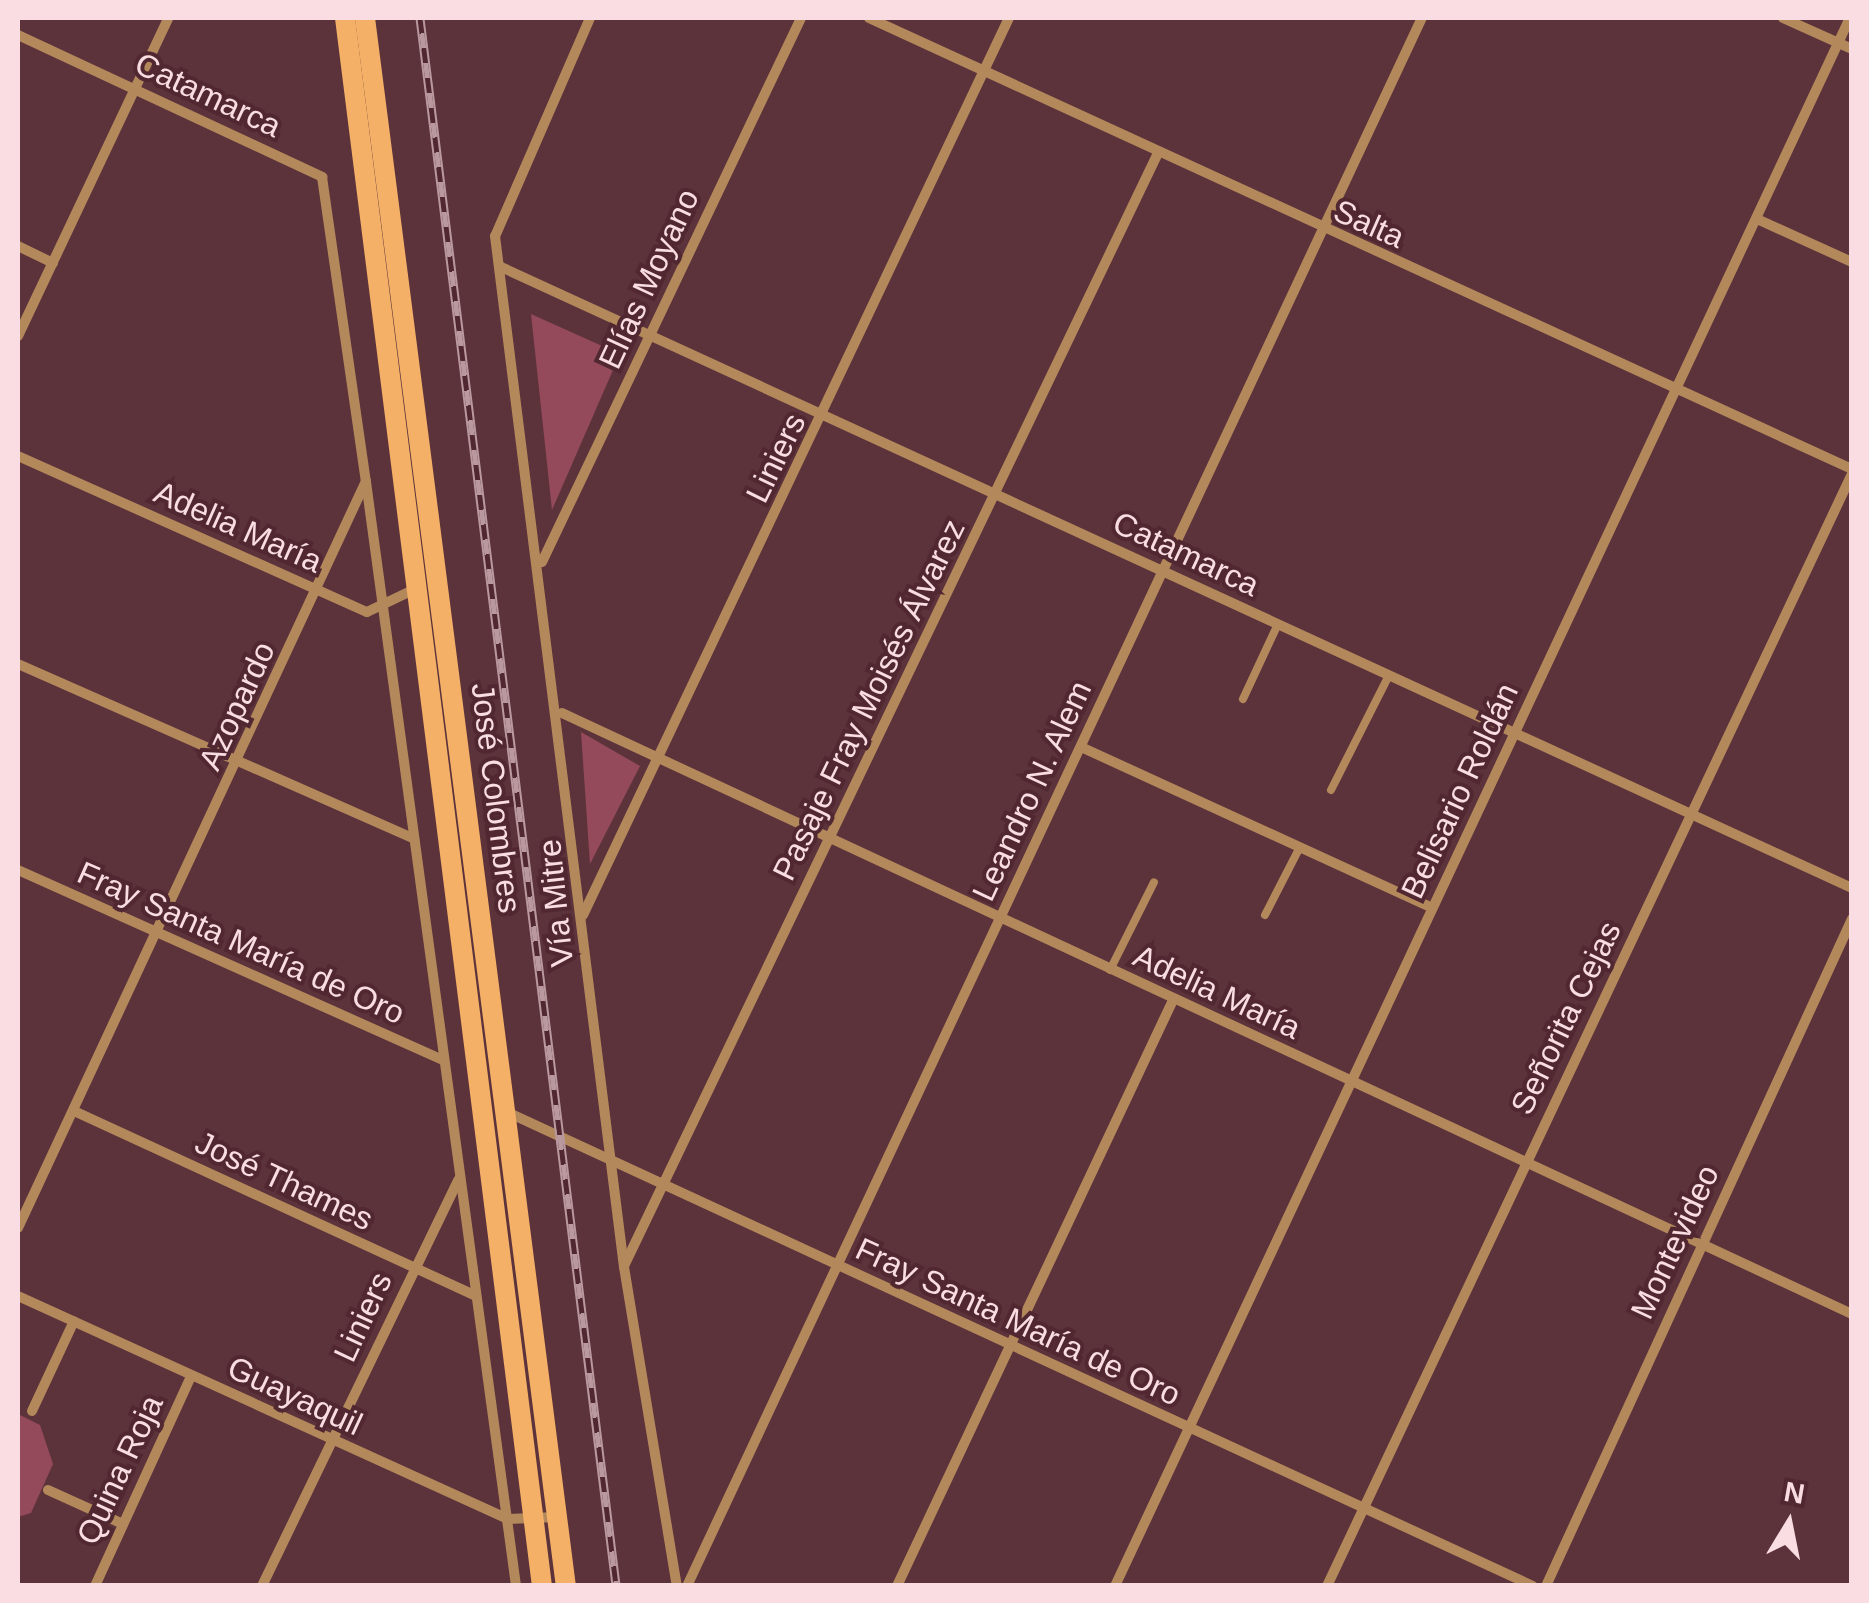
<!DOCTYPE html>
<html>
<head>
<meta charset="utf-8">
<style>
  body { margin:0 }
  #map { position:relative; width:1869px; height:1603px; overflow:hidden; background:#5c323b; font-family:Helvetica,sans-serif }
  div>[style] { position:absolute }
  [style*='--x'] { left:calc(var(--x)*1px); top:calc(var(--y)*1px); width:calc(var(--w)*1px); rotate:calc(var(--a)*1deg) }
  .green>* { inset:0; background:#944a5a }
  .service>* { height:8px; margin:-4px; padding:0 4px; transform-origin:4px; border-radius:4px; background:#b3895c }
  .minor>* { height:10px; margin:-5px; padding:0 5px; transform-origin:5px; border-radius:5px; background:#b3895c }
  .secondary>* { height:20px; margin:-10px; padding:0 10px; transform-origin:10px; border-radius:10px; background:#f3b066 }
  .rail>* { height:9px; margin-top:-4.5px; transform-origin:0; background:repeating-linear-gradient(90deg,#512831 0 15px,#ba989f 0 30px); box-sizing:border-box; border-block:2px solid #ba989f }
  span { translate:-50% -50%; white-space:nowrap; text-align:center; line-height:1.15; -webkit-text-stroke:8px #512831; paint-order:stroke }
  .street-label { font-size:32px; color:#f9dde2 }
  .frame { position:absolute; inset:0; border:20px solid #f9dde2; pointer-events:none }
  .north { position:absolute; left:1739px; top:1473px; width:100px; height:100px; -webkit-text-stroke:8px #512831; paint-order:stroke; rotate:10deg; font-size:28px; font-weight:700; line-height:40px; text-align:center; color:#f9dde2 }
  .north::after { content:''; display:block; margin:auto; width:35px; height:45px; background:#f9dde2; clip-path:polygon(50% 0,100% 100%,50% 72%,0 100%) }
</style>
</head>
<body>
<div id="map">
  <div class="green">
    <div style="clip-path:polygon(531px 314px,620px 354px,552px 510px)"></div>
    <div style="clip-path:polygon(581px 732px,640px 766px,590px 864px)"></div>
    <div style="clip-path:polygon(18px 1414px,40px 1425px,53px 1464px,31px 1513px,18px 1517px)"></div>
  </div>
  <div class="service">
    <div style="--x:1243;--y:699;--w:83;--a:-65"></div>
    <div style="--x:1331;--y:790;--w:129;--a:-63.2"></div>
    <div style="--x:1265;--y:915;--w:76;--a:-62.8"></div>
    <div style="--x:1110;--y:970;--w:98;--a:-63.4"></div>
  </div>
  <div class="minor">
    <div style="--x:590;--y:18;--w:238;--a:113.5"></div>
    <div style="--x:495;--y:236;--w:1039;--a:82.87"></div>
    <div style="--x:624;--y:1267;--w:323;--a:80.6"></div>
    <div style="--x:869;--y:18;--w:1082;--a:24.65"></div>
    <div style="--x:1783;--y:18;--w:76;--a:24.2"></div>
    <div style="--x:18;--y:35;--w:336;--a:25"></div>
    <div style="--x:322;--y:177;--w:307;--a:81.8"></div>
    <div style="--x:366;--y:481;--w:824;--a:114.98"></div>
    <div style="--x:1757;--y:219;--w:104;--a:24.4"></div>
    <div style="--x:18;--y:246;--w:39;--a:26"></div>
    <div style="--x:499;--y:266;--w:1489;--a:24.69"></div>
    <div style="--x:18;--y:336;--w:352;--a:-64.7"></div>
    <div style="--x:18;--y:456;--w:382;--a:24.1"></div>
    <div style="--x:367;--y:612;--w:55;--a:-25.6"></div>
    <div style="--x:366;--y:482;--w:1114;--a:82.26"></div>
    <div style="--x:542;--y:562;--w:603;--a:-64.54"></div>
    <div style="--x:18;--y:664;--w:433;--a:23.8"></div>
    <div style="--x:562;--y:713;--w:1423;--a:24.98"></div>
    <div style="--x:1081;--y:747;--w:386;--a:24.6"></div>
    <div style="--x:18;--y:870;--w:466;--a:24.1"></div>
    <div style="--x:583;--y:915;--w:993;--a:-64.6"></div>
    <div style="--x:74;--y:1111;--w:440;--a:24.7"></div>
    <div style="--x:507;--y:1112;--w:1130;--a:24.8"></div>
    <div style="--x:624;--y:1266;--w:1232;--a:-64.37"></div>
    <div style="--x:18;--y:1296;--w:538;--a:24.47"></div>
    <div style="--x:508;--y:1519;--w:49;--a:-2.3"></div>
    <div style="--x:32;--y:1411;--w:99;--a:-65"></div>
    <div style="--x:48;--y:1490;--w:82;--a:24.4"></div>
    <div style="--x:95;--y:1586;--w:231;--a:-65.4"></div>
    <div style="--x:262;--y:1586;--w:451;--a:-64.2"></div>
    <div style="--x:687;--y:1586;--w:1732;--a:-64.89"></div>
    <div style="--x:897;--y:1586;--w:648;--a:-64.78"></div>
    <div style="--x:1115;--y:1586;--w:1732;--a:-64.89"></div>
    <div style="--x:1327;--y:1586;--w:1230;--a:-64.73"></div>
    <div style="--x:1546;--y:1586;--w:734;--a:-65.36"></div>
  </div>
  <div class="secondary">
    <div style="--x:345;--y:18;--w:1580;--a:82.84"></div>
    <div style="--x:365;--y:18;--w:1581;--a:82.7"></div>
  </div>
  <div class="rail">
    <div style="--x:420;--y:18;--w:1580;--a:82.87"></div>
  </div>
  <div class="street-label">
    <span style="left:208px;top:95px;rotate:25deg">Catamarca</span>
    <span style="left:1369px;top:224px;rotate:24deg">Salta</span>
    <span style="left:649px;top:279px;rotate:-65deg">Elías Moyano</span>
    <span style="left:776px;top:458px;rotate:-64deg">Liniers</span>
    <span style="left:238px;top:527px;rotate:24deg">Adelia María</span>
    <span style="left:1186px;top:554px;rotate:25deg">Catamarca</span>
    <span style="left:869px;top:700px;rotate:-64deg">Pasaje Fray Moisés Álvarez</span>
    <span style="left:237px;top:706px;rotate:-65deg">Azopardo</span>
    <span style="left:1032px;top:791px;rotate:-65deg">Leandro N. Alem</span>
    <span style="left:1460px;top:791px;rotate:-65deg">Belisario Roldán</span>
    <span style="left:496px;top:798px;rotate:83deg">José Colombres</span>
    <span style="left:556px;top:903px;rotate:-96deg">Vía Mitre</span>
    <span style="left:241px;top:943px;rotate:24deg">Fray Santa María de Oro</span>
    <span style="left:1217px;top:992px;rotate:25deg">Adelia María</span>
    <span style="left:1566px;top:1018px;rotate:-64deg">Señorita Cejas</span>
    <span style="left:284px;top:1181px;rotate:25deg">José Thames</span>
    <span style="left:1675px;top:1242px;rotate:-65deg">Montevideo</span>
    <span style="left:363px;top:1317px;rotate:-65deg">Liniers</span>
    <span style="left:1018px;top:1322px;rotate:25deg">Fray Santa María de Oro</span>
    <span style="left:295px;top:1396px;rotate:25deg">Guayaquil</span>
    <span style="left:120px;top:1470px;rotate:-65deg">Quina Roja</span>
  </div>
  <div class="frame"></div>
  <div class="north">N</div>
</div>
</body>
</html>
